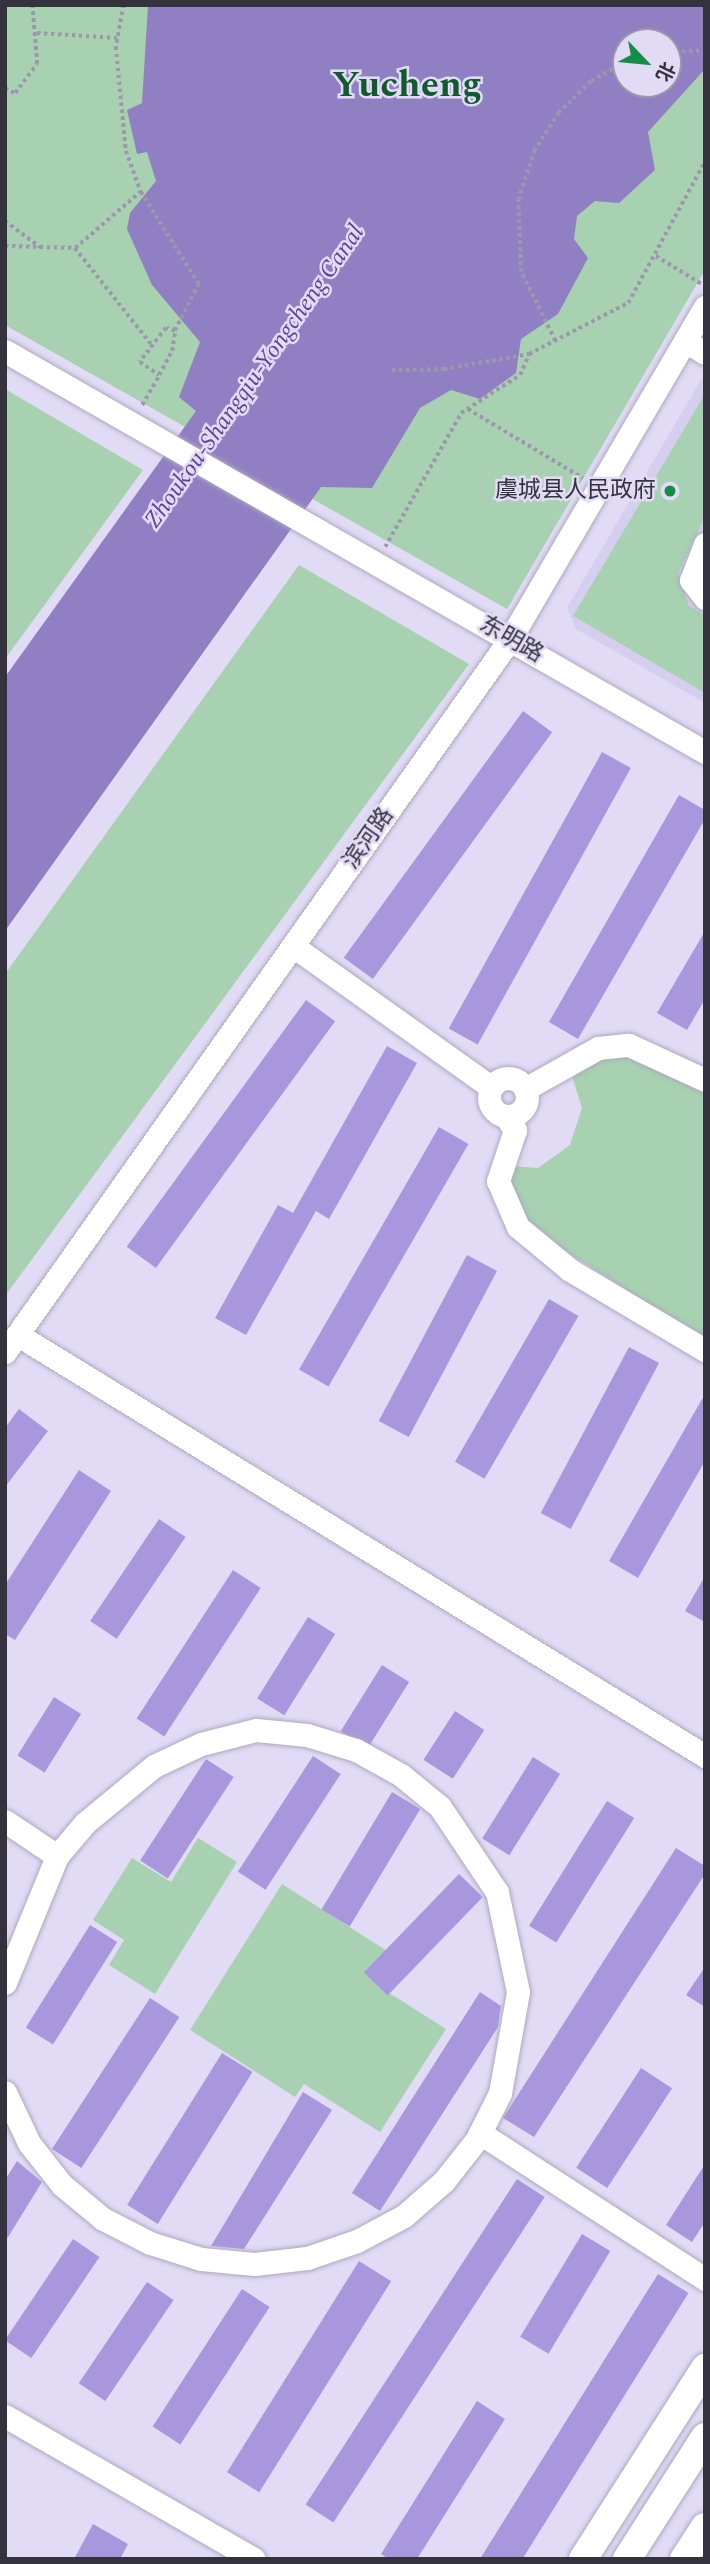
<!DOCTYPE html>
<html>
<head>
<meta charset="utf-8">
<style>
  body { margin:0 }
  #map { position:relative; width:710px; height:2564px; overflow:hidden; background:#e1dbf5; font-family:Spectral,"Noto Sans SC",serif }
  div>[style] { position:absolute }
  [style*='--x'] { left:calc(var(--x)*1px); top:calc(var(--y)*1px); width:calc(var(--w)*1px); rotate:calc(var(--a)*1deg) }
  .built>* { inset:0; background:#d5ceef }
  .green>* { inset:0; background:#a7d1b0 }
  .water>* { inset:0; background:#917fc3 }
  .building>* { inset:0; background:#a997de; transform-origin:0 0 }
  .path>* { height:3.5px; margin-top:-1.75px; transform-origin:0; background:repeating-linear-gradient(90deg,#9c98ab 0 3.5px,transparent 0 7px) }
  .roads { filter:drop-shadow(0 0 2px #ada8c0) drop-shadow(0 0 2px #ada8c0) }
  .minor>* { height:23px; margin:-11.5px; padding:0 11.5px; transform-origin:11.5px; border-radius:11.5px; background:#fff }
  .minor>.ring { margin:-11.5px; padding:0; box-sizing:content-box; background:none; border:23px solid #fff; border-radius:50% }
  .major>* { height:28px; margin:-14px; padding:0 14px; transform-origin:14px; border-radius:14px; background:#fff }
  .dots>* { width:19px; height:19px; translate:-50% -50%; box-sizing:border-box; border:4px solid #e1dbf5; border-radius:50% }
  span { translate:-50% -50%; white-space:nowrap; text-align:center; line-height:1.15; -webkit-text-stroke:5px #e1dbf5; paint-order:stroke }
  .poi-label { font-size:23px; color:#34323c }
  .right { translate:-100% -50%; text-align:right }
  .street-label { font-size:23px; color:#34323c }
  .water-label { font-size:24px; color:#5e4397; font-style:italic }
  .town-label { font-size:37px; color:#125a2d; font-weight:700 }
  .frame { position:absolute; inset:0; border:7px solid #34323c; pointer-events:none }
  .north { position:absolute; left:612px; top:28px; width:70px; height:70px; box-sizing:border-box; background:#e1dbf5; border:2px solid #9c97ab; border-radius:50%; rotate:116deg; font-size:19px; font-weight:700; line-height:28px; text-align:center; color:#34323c }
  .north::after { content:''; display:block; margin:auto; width:24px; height:32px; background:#168d47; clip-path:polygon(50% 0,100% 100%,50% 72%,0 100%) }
</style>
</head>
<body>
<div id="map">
  <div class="built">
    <div style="clip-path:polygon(705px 373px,705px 703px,576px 629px,567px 608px)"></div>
  </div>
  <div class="green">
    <div style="clip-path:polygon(evenodd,5px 5px,705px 5px,705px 270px,507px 609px,5px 325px,5px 5px,626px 42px,668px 42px,668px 84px,626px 84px,626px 42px)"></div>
    <div style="clip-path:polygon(5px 389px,143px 470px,5px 659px)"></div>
    <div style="clip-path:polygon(705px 394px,705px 517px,678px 573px,689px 606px,705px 615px,705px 693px,573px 616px)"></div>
    <div style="clip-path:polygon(299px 565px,469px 664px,5px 1296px,5px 974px)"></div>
    <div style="clip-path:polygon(600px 1057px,629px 1057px,705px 1091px,705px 1339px,529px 1228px,508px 1195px,511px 1166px,538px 1168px,570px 1145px,582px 1108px,572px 1076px)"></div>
    <div style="clip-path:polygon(198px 1838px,237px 1862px,155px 1994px,109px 1965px,124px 1940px,93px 1920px,132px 1858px,171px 1882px)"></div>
    <div style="clip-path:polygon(282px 1884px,398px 1958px,380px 1987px,446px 2029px,380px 2132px,304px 2084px,295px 2097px,190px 2030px)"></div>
  </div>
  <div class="water">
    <div style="clip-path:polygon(evenodd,148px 5px,705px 5px,705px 69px,648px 132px,655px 170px,619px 203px,595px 201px,577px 216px,574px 239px,588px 258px,558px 314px,521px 339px,516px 373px,480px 399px,451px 390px,420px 408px,372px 488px,321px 487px,5px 931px,5px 677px,196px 411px,179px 397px,200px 342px,152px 285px,127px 229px,130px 213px,156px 181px,147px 152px,137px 154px,127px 110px,142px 103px,148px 5px,626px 42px,668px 42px,668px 84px,626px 84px,626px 42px)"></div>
  </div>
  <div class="building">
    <div style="left:523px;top:711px;width:36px;height:305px;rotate:36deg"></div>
    <div style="left:602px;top:752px;width:33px;height:316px;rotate:29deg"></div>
    <div style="clip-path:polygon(679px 795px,705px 810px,705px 819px,578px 1039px,549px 1022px)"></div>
    <div style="clip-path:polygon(705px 931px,705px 999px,687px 1030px,657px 1013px)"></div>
    <div style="left:306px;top:1000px;width:36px;height:305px;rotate:36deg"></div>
    <div style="clip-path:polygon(387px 1046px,417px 1063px,329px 1219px,316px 1211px,246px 1335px,215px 1318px,278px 1205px,293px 1213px)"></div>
    <div style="left:439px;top:1127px;width:34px;height:280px;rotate:30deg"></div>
    <div style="left:467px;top:1255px;width:34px;height:188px;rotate:28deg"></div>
    <div style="left:549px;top:1299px;width:34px;height:188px;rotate:30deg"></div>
    <div style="left:629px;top:1347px;width:34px;height:188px;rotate:28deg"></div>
    <div style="clip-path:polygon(705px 1394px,705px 1461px,638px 1578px,609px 1561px)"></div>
    <div style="clip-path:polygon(19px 1409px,48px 1431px,5px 1487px,5px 1428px)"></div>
    <div style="clip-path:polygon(79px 1470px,111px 1491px,15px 1640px,5px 1634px,5px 1585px)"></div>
    <div style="left:159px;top:1519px;width:32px;height:123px;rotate:34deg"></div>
    <div style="left:233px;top:1570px;width:33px;height:177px;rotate:33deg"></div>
    <div style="clip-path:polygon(705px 1576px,705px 1622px,685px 1611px)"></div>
    <div style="left:308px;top:1617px;width:32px;height:96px;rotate:32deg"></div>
    <div style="left:382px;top:1665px;width:32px;height:78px;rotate:32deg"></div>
    <div style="left:54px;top:1697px;width:32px;height:69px;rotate:32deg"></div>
    <div style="left:455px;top:1711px;width:35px;height:58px;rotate:33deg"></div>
    <div style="left:313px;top:1756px;width:33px;height:138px;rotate:33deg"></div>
    <div style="left:533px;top:1757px;width:32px;height:96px;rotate:32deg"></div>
    <div style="left:206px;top:1759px;width:33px;height:121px;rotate:33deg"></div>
    <div style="left:392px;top:1792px;width:33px;height:137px;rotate:31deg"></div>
    <div style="left:607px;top:1801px;width:32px;height:147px;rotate:32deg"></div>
    <div style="clip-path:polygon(676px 1848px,705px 1866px,705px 1874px,534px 2137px,503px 2118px)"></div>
    <div style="left:459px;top:1874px;width:33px;height:137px;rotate:44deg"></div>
    <div style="left:90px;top:1925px;width:32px;height:121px;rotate:32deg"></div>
    <div style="clip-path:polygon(705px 1967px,705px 2007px,686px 1995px)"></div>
    <div style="clip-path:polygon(480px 1992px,501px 2006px,498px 2027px,380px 2211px,352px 2193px)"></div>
    <div style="left:150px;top:1998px;width:35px;height:180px;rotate:33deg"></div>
    <div style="left:222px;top:2053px;width:36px;height:179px;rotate:32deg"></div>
    <div style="left:641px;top:2068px;width:37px;height:119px;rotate:33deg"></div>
    <div style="clip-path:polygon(303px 2092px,332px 2110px,244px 2249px,211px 2246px)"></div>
    <div style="clip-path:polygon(17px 2161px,42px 2182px,5px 2242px,5px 2180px)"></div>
    <div style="clip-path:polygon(705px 2164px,705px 2222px,692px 2242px,666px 2225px)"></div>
    <div style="left:517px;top:2179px;width:33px;height:388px;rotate:33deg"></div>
    <div style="left:582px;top:2234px;width:33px;height:120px;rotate:31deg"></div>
    <div style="left:73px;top:2239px;width:32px;height:122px;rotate:34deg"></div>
    <div style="left:359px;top:2261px;width:38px;height:249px;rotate:32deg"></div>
    <div style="left:658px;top:2274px;width:36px;height:338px;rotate:32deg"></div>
    <div style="left:147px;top:2282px;width:32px;height:122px;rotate:34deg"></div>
    <div style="left:242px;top:2289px;width:33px;height:164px;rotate:33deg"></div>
    <div style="clip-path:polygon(477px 2401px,505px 2419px,417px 2559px,389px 2559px,381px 2554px)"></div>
    <div style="clip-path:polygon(93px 2524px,128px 2544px,120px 2559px,74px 2559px)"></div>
  </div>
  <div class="path">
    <div style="--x:124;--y:5;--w:43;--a:100.8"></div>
    <div style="--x:116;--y:47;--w:104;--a:84.5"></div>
    <div style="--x:126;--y:151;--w:44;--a:69.9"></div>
    <div style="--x:141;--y:192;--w:109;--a:57.8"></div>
    <div style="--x:199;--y:284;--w:53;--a:117.1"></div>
    <div style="--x:37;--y:33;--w:80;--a:3.6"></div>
    <div style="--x:668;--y:52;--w:37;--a:-3"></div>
    <div style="--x:5;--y:88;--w:11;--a:27"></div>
    <div style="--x:15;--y:93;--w:36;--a:-53"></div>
    <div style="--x:37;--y:64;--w:59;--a:-94.8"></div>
    <div style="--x:5;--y:221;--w:44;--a:36.6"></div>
    <div style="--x:5;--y:246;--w:70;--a:1.6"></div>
    <div style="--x:75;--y:248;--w:122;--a:51.6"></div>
    <div style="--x:75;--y:248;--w:86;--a:-40.7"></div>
    <div style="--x:656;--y:256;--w:57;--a:31.5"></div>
    <div style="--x:555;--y:341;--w:77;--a:-116.2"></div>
    <div style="--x:521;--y:272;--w:72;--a:-92.4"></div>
    <div style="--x:518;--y:200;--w:52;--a:-71.9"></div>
    <div style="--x:534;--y:151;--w:45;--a:-57.7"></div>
    <div style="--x:558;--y:113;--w:46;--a:-44.1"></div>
    <div style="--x:591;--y:81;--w:40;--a:-29.7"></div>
    <div style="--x:392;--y:370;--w:52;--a:-1.1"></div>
    <div style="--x:444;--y:369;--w:86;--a:-10"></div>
    <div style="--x:142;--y:405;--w:34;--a:-60"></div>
    <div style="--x:159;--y:375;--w:27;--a:-62"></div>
    <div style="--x:172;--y:351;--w:20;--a:-81"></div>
    <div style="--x:175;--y:331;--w:9;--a:-162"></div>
    <div style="--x:166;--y:328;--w:43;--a:127.4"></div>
    <div style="--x:140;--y:362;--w:23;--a:34"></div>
    <div style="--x:468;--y:409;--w:134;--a:31"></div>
    <div style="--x:385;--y:547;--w:154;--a:-60.4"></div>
    <div style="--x:461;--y:413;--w:70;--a:-32.8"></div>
    <div style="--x:520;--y:375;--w:23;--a:-67"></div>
    <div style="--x:529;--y:354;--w:111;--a:-27.3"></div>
    <div style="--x:628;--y:303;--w:162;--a:-61.5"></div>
  </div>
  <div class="roads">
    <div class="minor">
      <div style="--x:685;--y:341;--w:23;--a:31"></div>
      <div style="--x:5;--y:351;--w:807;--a:29.81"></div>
      <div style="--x:705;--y:544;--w:39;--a:111"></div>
      <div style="--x:691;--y:580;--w:23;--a:52"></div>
      <div style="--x:293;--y:946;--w:243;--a:35.5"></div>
      <div class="ring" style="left:489px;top:1078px;width:15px;height:15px"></div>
      <div style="--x:525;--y:1089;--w:84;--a:-29.3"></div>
      <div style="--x:598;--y:1048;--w:31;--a:-6"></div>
      <div style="--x:629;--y:1045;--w:84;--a:24.7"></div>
      <div style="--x:506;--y:1117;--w:16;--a:55"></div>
      <div style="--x:515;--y:1130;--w:54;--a:108.4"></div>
      <div style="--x:498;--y:1181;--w:50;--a:66.5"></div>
      <div style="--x:518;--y:1227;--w:67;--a:39.6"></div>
      <div style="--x:570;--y:1270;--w:157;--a:30.7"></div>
      <div style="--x:18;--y:1335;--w:806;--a:31.5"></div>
      <div style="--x:5;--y:1352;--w:874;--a:-54.69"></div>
      <div style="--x:510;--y:639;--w:385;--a:-59.6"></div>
      <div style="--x:5;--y:1821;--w:63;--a:33.9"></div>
      <div style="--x:5;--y:1983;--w:137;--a:-67.7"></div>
      <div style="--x:57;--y:1856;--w:43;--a:-49.7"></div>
      <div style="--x:85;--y:1823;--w:89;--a:-39.6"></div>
      <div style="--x:154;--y:1766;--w:52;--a:-25.1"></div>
      <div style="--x:201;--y:1744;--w:57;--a:-14.3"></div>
      <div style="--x:256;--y:1730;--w:51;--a:5.6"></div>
      <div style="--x:307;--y:1735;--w:51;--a:17"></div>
      <div style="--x:356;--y:1750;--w:51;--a:29.1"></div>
      <div style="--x:401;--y:1775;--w:50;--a:39.4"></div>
      <div style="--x:440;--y:1807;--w:102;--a:56.2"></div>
      <div style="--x:497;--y:1892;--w:102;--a:78.1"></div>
      <div style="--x:518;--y:1992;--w:103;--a:100.1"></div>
      <div style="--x:500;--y:2093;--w:51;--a:116.6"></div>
      <div style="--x:477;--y:2139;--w:53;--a:128.2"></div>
      <div style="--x:444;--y:2181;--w:53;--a:138.8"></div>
      <div style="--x:404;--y:2216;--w:53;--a:152"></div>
      <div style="--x:357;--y:2241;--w:53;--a:161.2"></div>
      <div style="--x:307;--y:2258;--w:53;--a:173.5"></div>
      <div style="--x:254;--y:2264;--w:53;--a:-174.6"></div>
      <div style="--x:201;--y:2259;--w:53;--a:-162.6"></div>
      <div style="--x:150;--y:2243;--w:53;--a:-152.9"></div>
      <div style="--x:103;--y:2219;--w:53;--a:-140.3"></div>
      <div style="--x:62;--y:2185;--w:53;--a:-128.2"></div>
      <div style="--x:29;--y:2143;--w:56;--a:-115.2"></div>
      <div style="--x:480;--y:2133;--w:268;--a:33"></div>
      <div style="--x:5;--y:2416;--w:287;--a:29.9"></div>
    </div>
    <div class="major">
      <div style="--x:583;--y:2559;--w:227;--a:-57.4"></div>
      <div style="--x:627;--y:2559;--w:145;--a:-57.4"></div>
      <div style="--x:684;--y:2559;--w:38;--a:-57"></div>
    </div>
  </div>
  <div class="dots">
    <div style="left:670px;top:491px;background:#168d47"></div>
  </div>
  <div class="poi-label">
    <span class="right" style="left:656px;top:491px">虞城县人民政府</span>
  </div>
  <div class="street-label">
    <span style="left:511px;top:640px;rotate:30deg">东明路</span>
    <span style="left:369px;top:839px;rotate:-55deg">滨河路</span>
  </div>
  <div class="water-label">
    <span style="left:255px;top:377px;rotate:-55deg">Zhoukou-Shangqiu-Yongcheng Canal</span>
  </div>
  <div class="town-label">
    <span style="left:407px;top:85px">Yucheng</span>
  </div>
  <div class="frame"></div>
  <div class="north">北</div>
</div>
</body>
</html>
